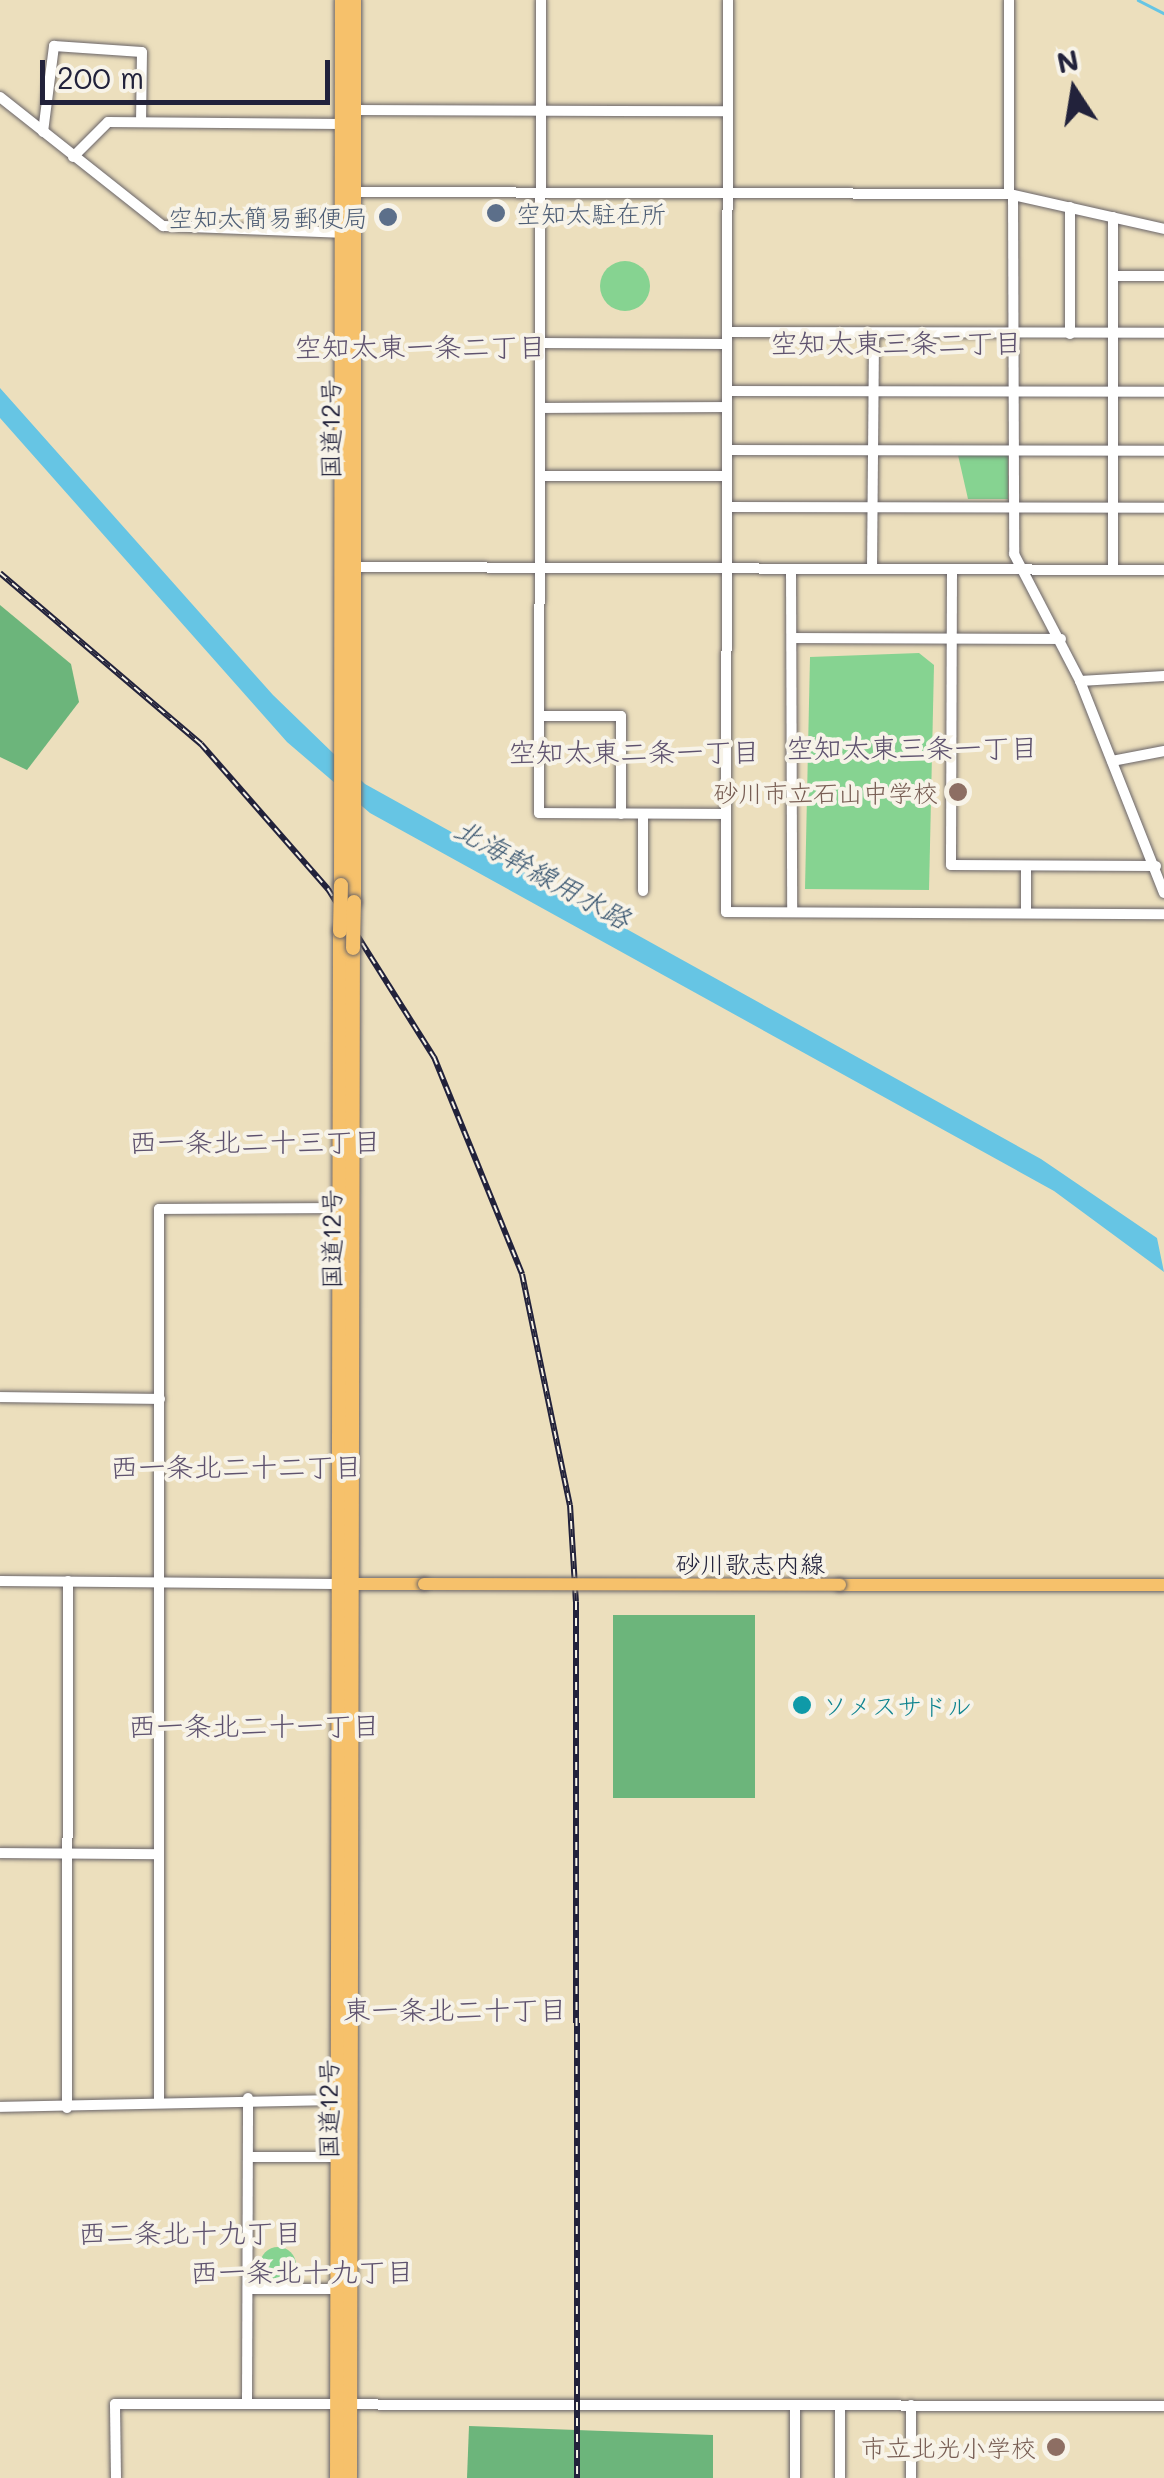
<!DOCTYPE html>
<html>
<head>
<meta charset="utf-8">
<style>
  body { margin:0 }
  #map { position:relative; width:1164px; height:2478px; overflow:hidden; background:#ecdfbd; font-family:Mali,"Klee One",sans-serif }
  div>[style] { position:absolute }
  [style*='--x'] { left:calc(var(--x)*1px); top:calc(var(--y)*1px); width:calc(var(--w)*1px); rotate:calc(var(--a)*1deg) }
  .green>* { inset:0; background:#86d391 }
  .round { border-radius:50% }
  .forest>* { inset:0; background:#6cb57b; transform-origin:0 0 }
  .water>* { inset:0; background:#66c5e4 }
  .stream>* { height:2.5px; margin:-1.25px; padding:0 1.25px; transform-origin:1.25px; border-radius:1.25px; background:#66c5e4 }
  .roads { filter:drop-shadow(0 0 2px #696468) drop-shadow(0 0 2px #696468) }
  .minor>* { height:10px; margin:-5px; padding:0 5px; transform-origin:5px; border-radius:5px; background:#fff }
  .major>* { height:12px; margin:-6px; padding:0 6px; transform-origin:6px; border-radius:6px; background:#f6c16b }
  .highway>* { height:14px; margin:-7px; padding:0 7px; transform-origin:7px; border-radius:7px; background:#f6c16b }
  .rail>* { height:6px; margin-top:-3px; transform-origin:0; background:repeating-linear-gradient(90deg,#f7f3e8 0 8px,#22223b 0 16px); box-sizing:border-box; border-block:2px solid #22223b }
  .bridges { filter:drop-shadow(0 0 2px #696468) drop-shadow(0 0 2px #696468) }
  .major-bridge>* { height:12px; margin:-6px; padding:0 6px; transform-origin:6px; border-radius:6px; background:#f6c16b }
  .highway-bridge>* { height:14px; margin:-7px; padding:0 7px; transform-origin:7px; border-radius:7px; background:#f6c16b }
  .dots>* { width:28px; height:28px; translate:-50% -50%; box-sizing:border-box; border:5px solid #f7f3e8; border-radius:50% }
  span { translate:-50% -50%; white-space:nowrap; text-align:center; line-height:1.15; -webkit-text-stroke:8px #f7f3e8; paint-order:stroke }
  .service-label { font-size:25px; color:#4e5e75 }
  .left { translate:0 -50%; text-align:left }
  .right { translate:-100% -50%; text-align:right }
  .street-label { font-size:25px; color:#22223b }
  .education-label { font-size:25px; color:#785e54 }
  .culture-label { font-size:25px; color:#0d838f }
  .neighbourhood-label { font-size:28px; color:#5e526e }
  .water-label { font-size:28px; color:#36536e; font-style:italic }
  .north { position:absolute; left:1024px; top:40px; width:100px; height:100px; -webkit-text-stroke:8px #f7f3e8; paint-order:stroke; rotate:348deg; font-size:28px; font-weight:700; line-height:40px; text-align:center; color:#22223b }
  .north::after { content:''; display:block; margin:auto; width:35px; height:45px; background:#22223b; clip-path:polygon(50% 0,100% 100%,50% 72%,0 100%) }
  .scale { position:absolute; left:40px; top:60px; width:290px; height:45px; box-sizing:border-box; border:5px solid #22223b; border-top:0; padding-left:12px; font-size:30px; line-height:35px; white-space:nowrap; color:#22223b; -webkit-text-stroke:8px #f7f3e8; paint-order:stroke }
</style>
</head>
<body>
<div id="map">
  <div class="green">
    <div class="round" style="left:600px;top:261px;width:50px;height:50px"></div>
    <div style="clip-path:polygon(958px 455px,1008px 455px,1008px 499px,968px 499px)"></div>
    <div style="clip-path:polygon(919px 653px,934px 665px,929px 890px,805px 889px,810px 657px)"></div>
    <div class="round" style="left:260px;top:2247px;width:36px;height:36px"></div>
  </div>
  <div class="forest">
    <div style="clip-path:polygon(0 605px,71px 664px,79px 702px,27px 770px,0 757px)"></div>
    <div style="left:755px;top:1615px;width:183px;height:142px;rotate:90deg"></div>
    <div style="clip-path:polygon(469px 2426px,713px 2435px,713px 2478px,467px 2478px)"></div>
  </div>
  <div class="water">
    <div style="clip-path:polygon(0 388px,273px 695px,365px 784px,1041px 1159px,1157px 1238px,1164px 1272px,1054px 1191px,370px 813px,287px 742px,0 418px)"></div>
  </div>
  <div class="stream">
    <div style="--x:1138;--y:0;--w:29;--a:27"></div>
  </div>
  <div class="roads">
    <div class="minor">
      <div style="--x:541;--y:0;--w:813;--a:90.14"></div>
      <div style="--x:539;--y:813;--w:187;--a:0.3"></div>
      <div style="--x:728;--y:0;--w:912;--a:90.13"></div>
      <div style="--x:726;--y:912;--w:438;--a:0.3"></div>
      <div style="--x:1009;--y:0;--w:194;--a:90"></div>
      <div style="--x:0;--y:97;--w:208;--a:38.4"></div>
      <div style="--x:163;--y:226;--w:185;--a:2.2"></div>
      <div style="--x:354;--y:110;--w:374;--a:0.2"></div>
      <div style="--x:43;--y:132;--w:87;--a:-82.7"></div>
      <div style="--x:54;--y:46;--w:88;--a:3.9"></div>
      <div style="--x:142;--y:52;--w:70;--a:90.8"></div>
      <div style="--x:73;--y:157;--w:49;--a:-45"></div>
      <div style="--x:108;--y:122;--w:233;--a:0.5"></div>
      <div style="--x:347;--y:192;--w:662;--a:0.17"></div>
      <div style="--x:1009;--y:194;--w:159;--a:12.7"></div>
      <div style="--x:1013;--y:195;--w:359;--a:89.8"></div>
      <div style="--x:1014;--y:554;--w:143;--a:62.5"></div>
      <div style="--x:1080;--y:681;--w:228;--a:68.4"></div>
      <div style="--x:1070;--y:207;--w:127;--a:90"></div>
      <div style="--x:1113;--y:276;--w:51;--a:0"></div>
      <div style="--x:727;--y:332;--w:437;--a:0.1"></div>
      <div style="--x:540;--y:343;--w:187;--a:0.3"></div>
      <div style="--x:727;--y:391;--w:437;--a:0.1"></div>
      <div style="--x:540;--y:408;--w:187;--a:-0.3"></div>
      <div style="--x:727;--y:450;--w:437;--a:0.1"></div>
      <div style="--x:540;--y:476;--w:187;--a:0"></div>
      <div style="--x:727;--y:507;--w:437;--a:0.1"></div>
      <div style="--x:347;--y:567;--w:817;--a:0.21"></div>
      <div style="--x:791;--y:569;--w:343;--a:89.8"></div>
      <div style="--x:872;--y:569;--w:236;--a:-89.5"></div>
      <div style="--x:952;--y:570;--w:295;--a:90.2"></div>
      <div style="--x:951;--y:865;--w:205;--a:0.3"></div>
      <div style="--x:1113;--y:570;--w:353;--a:-90"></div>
      <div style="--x:792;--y:638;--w:269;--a:0.2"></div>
      <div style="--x:1080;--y:681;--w:84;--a:-3.4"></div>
      <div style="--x:539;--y:716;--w:82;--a:0"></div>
      <div style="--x:621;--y:716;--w:98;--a:90"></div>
      <div style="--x:1112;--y:761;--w:53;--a:-10.9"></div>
      <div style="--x:643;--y:814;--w:77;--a:90"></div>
      <div style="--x:1026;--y:866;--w:47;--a:90"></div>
      <div style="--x:0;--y:1397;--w:160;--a:0.7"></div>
      <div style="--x:0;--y:1581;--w:336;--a:0.5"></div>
      <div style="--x:0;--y:1853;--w:159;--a:0.4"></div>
      <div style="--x:159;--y:2102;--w:893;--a:-90"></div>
      <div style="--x:159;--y:1209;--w:180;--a:-0.3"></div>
      <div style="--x:0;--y:2107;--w:343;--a:-1.2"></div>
      <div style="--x:67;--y:2108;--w:527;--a:-89.89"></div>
      <div style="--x:248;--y:2157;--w:94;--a:0"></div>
      <div style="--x:248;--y:2289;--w:94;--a:0"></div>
      <div style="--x:247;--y:2404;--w:306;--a:-89.8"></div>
      <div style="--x:795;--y:2405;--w:73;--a:90"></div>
      <div style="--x:840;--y:2405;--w:73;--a:90"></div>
      <div style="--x:911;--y:2405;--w:73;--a:90"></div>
      <div style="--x:116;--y:2478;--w:74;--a:-90.8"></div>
      <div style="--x:115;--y:2404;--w:1049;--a:0.11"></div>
    </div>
    <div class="major">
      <div style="--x:342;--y:1584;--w:82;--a:0"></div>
      <div style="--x:840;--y:1585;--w:324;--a:0"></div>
    </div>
    <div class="highway">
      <div style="--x:341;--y:885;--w:885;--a:-89.94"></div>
      <div style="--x:354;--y:902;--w:902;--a:-90"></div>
      <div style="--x:337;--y:2478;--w:1547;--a:-89.89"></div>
      <div style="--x:350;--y:2478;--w:1530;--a:-89.89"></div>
    </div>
  </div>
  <div class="rail">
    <div style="--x:0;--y:573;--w:264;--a:40.4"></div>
    <div style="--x:201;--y:744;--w:193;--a:48.8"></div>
    <div style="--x:328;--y:889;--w:199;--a:57.8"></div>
    <div style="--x:434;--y:1057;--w:234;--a:67.9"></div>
    <div style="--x:522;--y:1274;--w:236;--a:78.3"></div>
    <div style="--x:570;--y:1505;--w:97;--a:86.5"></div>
    <div style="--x:576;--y:1602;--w:876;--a:89.93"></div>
  </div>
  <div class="bridges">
    <div class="major-bridge">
      <div style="--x:424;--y:1584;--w:416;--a:0.1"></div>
    </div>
    <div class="highway-bridge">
      <div style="--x:340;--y:931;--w:46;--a:-88.8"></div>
      <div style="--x:353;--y:948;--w:46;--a:-88.8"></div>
    </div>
  </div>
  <div class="dots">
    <div style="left:496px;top:213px;background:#5c6f8a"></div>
    <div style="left:388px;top:217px;background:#5c6f8a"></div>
    <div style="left:958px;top:792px;background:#8d6e63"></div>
    <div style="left:802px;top:1705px;background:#0f9aa8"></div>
    <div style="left:1056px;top:2447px;background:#8d6e63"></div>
  </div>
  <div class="service-label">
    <span class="left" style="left:516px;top:213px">空知太駐在所</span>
    <span class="right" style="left:368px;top:217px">空知太簡易郵便局</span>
  </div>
  <div class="street-label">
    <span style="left:330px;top:429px;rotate:-90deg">国道12号</span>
    <span style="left:331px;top:1239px;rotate:-90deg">国道12号</span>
    <span style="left:750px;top:1563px">砂川歌志内線</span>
    <span style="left:328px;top:2109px;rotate:-90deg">国道12号</span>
  </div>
  <div class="education-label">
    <span class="right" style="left:938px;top:792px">砂川市立石山中学校</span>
    <span class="right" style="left:1036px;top:2447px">市立北光小学校</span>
  </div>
  <div class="culture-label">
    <span class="left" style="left:822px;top:1705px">ソメスサドル</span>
  </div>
  <div class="neighbourhood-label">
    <span style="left:896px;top:342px">空知太東三条二丁目</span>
    <span style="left:420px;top:346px">空知太東一条二丁目</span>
    <span style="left:912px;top:747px">空知太東三条一丁目</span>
    <span style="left:634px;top:751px">空知太東二条一丁目</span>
    <span style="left:255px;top:1141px">西一条北二十三丁目</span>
    <span style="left:236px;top:1466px">西一条北二十二丁目</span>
    <span style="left:254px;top:1725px">西一条北二十一丁目</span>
    <span style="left:455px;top:2009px">東一条北二十丁目</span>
    <span style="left:190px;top:2232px">西二条北十九丁目</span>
    <span style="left:302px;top:2271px">西一条北十九丁目</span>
  </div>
  <div class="water-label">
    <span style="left:543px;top:873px;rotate:29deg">北海幹線用水路</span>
  </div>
  <div class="north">N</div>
  <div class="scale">200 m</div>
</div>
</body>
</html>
